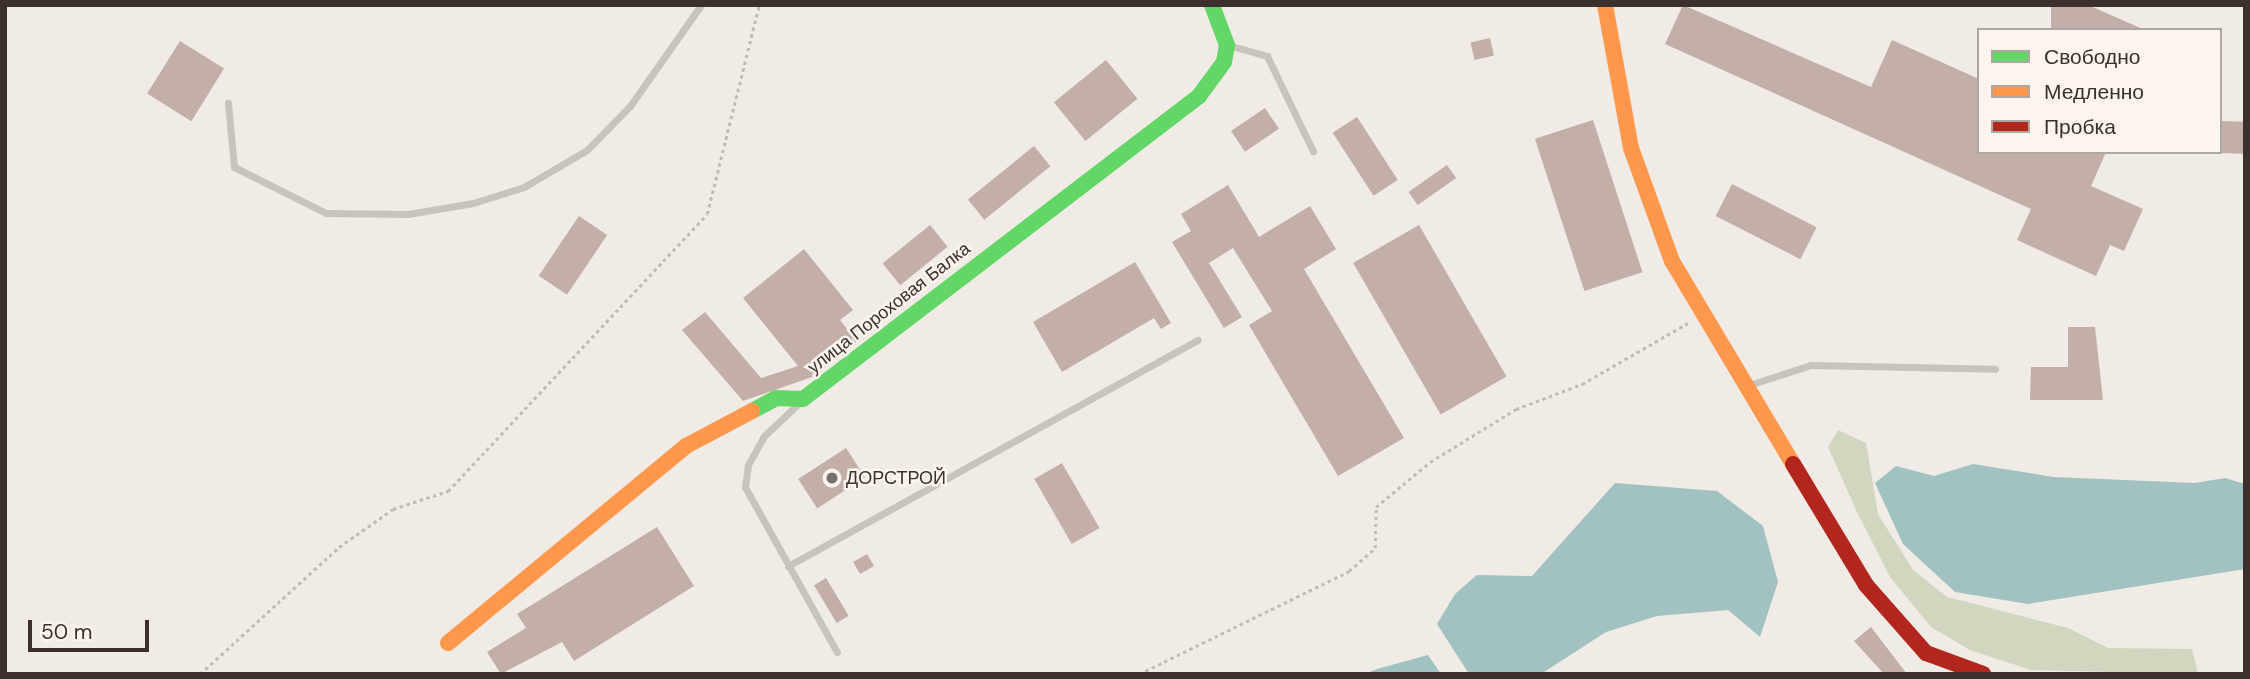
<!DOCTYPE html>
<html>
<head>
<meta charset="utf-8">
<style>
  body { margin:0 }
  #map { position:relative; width:2250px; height:679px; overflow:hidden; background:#f0ebe5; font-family:"DM Sans",sans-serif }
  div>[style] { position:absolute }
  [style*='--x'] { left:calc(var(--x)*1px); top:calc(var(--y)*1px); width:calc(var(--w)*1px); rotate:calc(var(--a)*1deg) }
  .green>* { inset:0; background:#d1d6bf }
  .water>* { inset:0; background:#a1c2c1 }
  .building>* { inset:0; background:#c3afa7; transform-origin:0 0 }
  .path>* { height:2.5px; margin-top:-1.25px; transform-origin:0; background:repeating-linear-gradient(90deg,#c2bbb6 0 3.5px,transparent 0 7px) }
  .lane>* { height:7px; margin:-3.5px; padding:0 3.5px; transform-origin:3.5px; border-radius:3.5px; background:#c9c3be }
  .fast>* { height:16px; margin:-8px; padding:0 8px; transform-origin:8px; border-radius:8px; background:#63d668 }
  .slow>* { height:16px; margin:-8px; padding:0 8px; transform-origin:8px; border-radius:8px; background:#ff974d }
  .jam>* { height:16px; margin:-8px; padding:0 8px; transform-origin:8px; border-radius:8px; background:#b3261e }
  .dots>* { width:19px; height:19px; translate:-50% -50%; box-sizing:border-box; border:4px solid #fbf5ee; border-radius:50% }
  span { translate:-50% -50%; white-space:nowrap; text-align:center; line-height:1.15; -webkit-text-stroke:5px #fbf5ee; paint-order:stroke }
  .street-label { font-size:18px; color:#3b302b }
  .poi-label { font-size:18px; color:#3b302b }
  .left { translate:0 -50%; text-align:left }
  .frame { position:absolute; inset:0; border:7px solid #3b302b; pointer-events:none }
  .legend { position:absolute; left:1977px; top:28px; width:245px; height:126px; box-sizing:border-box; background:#fbf5ee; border:2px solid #aea6a0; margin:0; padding:9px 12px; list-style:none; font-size:21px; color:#3b302b }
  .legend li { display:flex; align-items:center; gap:14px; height:35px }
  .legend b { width:35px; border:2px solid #aea6a0 }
  .scale { position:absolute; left:28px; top:620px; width:121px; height:32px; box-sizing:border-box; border:4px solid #3b302b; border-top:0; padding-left:9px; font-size:21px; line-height:24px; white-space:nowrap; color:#3b302b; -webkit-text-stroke:5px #fbf5ee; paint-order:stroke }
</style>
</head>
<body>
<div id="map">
  <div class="green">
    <div style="clip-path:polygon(1838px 430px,1866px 443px,1878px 514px,1913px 570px,1947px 597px,2068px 628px,2108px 648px,2192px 649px,2198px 674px,2031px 670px,1970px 650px,1931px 627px,1890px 577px,1857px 512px,1828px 447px)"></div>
  </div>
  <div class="water">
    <div style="clip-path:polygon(1973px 464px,2054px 477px,2195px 483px,2225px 478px,2245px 484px,2245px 569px,2028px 604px,1955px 592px,1903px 544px,1875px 483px,1896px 466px,1934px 476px)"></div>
    <div style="clip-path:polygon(1615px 483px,1717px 491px,1763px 526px,1778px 582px,1760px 637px,1728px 610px,1657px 616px,1606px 632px,1541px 674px,1469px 674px,1437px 624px,1455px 594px,1477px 575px,1532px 576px)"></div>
    <div style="clip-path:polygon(1428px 655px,1441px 674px,1365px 674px,1377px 669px)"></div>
  </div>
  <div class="building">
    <div style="clip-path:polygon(1683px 5px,1871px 87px,1892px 40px,1979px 79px,1979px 152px,2106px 152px,2091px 186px,2143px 209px,2124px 251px,2110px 245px,2096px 276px,2017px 240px,2031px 209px,1665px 44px)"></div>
    <div style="clip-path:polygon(2051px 5px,2088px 5px,2145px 30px,2051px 30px)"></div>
    <div style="left:1490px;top:38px;width:18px;height:20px;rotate:77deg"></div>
    <div style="left:180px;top:41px;width:52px;height:62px;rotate:32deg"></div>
    <div style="left:1106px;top:60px;width:50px;height:67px;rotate:51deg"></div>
    <div style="left:1265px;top:108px;width:25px;height:41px;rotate:56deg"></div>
    <div style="left:1357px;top:117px;width:75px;height:29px;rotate:57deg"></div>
    <div style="left:1593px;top:120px;width:160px;height:61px;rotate:72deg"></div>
    <div style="left:2220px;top:121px;width:25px;height:32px;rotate:2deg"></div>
    <div style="left:1034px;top:146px;width:26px;height:85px;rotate:51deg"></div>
    <div style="left:1447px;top:165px;width:16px;height:47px;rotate:55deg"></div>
    <div style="left:1732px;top:184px;width:95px;height:36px;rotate:27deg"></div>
    <div style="clip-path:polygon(1228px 185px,1259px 237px,1310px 206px,1336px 249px,1304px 269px,1404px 438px,1338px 476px,1249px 325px,1272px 311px,1233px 248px,1209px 263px,1242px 317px,1224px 328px,1172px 242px,1191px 231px,1181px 214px)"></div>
    <div style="left:579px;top:216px;width:34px;height:72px;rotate:34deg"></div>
    <div style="left:930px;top:225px;width:28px;height:61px;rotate:51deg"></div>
    <div style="left:1419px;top:225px;width:175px;height:76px;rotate:60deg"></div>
    <div style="clip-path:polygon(804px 249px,853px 310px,840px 320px,857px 342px,812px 377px,743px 401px,682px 330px,705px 312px,761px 378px,798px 366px,743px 298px)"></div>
    <div style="clip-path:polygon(1135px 262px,1171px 323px,1161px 329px,1154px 318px,1062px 372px,1033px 322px)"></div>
    <div style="clip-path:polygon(2068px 327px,2095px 327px,2103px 400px,2030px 400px,2031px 367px,2068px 367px)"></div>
    <div style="left:846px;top:448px;width:35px;height:57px;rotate:57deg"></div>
    <div style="left:1062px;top:463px;width:75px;height:32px;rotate:60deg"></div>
    <div style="clip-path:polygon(657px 527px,694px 586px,574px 661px,562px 642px,501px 674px,487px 652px,526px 628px,517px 614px)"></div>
    <div style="left:867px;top:554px;width:14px;height:16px;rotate:60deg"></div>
    <div style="left:826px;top:578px;width:44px;height:14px;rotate:59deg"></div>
    <div style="clip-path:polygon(1871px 627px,1907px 674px,1884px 674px,1854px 641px)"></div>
  </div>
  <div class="path">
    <div style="--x:200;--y:674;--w:188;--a:-42.4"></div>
    <div style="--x:339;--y:547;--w:66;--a:-35.1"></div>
    <div style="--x:393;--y:509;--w:58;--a:-18.1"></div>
    <div style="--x:448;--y:491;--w:379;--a:-46.9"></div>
    <div style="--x:707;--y:214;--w:215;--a:-76"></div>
    <div style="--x:1139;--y:674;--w:234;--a:-26.1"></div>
    <div style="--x:1349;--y:571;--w:35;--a:-41"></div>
    <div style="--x:1375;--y:548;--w:41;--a:-88.6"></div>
    <div style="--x:1376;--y:507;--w:70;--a:-39.8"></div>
    <div style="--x:1430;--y:462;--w:101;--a:-31.6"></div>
    <div style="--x:1516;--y:409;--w:71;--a:-20.7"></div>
    <div style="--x:1582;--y:384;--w:122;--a:-29.9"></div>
  </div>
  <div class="lane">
    <div style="--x:1228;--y:45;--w:41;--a:15.8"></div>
    <div style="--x:1267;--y:56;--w:106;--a:64.2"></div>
    <div style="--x:228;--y:103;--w:64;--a:84.6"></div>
    <div style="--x:234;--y:167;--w:103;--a:26.6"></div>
    <div style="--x:326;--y:213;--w:82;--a:0.7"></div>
    <div style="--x:408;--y:214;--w:66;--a:-9.6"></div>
    <div style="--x:473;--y:203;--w:53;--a:-17.4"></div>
    <div style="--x:524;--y:187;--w:73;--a:-30.4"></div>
    <div style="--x:587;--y:150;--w:62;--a:-45.7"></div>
    <div style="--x:630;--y:106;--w:123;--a:-54.9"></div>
    <div style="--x:1749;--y:385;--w:65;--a:-17.9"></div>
    <div style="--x:1811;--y:365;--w:184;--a:1.2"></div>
    <div style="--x:800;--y:402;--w:50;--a:136.6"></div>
    <div style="--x:764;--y:436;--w:33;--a:119"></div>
    <div style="--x:748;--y:465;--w:22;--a:98"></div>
    <div style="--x:745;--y:487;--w:189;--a:60.9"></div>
    <div style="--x:788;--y:566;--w:468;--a:-28.9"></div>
  </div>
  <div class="fast">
    <div style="--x:752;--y:411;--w:27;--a:-28"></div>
    <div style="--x:776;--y:398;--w:27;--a:2"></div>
    <div style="--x:803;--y:399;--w:499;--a:-37.4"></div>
    <div style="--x:1199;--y:96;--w:42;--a:-53.7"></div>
    <div style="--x:1224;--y:62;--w:17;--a:-80"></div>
    <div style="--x:1227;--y:45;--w:43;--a:-110.6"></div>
  </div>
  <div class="slow">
    <div style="--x:1605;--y:5;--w:145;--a:79.7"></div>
    <div style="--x:1631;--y:148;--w:120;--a:70.1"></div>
    <div style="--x:1672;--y:261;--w:236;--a:59.2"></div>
    <div style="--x:448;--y:643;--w:309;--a:-39.6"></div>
    <div style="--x:686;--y:446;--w:75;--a:-27.9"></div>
  </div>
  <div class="jam">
    <div style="--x:1793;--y:464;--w:141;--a:58.9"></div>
    <div style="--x:1866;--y:585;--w:91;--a:48.6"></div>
    <div style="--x:1926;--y:653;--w:61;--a:20.2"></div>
  </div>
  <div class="dots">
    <div style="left:832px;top:478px;background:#7a716c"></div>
  </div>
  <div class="street-label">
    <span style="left:889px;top:308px;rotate:-38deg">улица Пороховая Балка</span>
  </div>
  <div class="poi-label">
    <span class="left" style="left:846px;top:478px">ДОРСТРОЙ</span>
  </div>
  <div class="frame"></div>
  <ul class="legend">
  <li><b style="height:9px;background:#63d668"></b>Свободно</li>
  <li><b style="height:9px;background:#ff974d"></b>Медленно</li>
  <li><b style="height:9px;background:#b3261e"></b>Пробка</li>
  </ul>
  <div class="scale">50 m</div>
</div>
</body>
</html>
